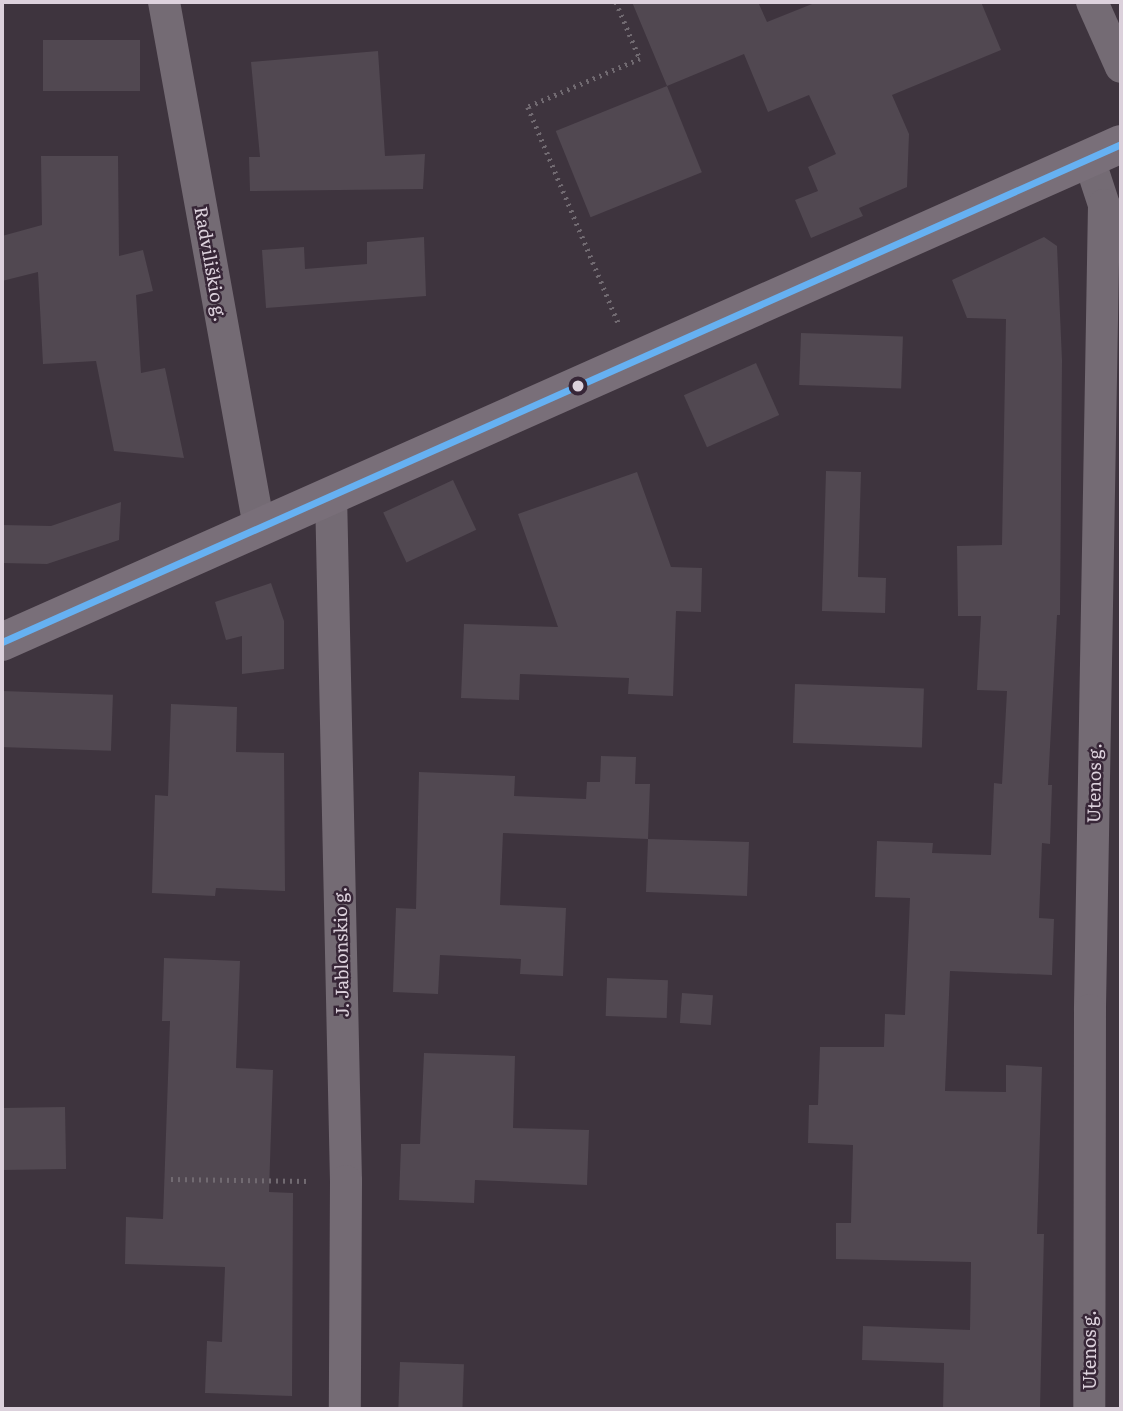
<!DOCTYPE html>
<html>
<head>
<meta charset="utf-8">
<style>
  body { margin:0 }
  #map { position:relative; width:1123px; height:1411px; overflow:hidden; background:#3e343e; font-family:Literata,serif }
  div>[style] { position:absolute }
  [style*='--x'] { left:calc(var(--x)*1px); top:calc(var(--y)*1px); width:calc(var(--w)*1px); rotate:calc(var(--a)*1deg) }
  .building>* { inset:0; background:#514851; transform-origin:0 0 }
  .path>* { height:4.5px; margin-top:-2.25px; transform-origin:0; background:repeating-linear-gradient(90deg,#716a71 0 2px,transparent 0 7px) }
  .street>* { height:32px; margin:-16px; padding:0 16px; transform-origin:16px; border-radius:16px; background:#746b74 }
  .secondary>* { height:38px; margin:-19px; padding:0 19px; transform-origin:19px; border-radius:19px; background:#796f79 }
  .bus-1>* { height:7px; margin:-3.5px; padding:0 3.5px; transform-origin:3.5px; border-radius:3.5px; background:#66b1f2 }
  .dots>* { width:19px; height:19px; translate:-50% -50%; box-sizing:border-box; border:4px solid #372637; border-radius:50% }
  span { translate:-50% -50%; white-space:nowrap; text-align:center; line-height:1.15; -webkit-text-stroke:5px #372637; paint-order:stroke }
  .street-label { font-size:18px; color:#dcd1dc }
  .frame { position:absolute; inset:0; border:4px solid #dcd1dc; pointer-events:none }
</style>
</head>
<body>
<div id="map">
  <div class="building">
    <div style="clip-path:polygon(632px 2px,758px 2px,767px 22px,817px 2px,981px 2px,1001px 50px,892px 95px,909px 134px,907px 187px,859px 208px,863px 216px,811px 238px,795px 200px,818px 191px,808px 167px,836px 154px,809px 95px,768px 112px,744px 54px,667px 86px)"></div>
    <div style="left:140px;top:40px;width:51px;height:97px;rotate:90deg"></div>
    <div style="clip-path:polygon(378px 51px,385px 156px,425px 154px,423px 189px,250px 191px,249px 157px,260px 157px,251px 62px)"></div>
    <div style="left:667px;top:86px;width:93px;height:120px;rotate:68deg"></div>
    <div style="clip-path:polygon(41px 156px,118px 156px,119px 256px,143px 250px,153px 291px,136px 295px,141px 373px,165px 368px,184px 458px,114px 451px,96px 361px,43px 364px,38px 272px,2px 281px,2px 236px,42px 225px)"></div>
    <div style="clip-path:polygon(424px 237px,426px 296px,266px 308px,262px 250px,304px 247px,305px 269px,367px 264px,367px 242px)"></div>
    <div style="clip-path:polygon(1044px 237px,1057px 246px,1062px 360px,1060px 615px,1057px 615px,1048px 785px,1052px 785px,1050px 844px,1042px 843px,1039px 918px,1054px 919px,1052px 975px,950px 971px,945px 1091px,1006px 1092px,1006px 1065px,1042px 1067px,1037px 1234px,1044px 1234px,1040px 1409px,943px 1409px,944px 1363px,862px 1360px,863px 1326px,970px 1330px,971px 1262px,836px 1259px,836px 1223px,851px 1223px,853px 1145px,808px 1143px,809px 1105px,818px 1105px,820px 1047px,884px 1047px,885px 1014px,905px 1015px,910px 898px,875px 897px,877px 841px,933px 843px,932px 853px,991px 855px,994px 783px,1002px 784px,1007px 691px,977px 690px,981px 616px,958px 616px,957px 546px,1002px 545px,1006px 319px,967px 318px,952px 280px)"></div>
    <div style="left:801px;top:333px;width:102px;height:52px;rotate:2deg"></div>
    <div style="left:756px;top:363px;width:57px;height:79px;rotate:66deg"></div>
    <div style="clip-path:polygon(826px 471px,861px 472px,858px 577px,886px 578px,885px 613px,822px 611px)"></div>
    <div style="clip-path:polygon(637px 472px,671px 567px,702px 568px,701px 612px,676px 611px,673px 696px,628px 694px,629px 678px,520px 674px,519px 700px,461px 698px,464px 624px,558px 627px,518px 514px)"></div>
    <div style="left:453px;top:480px;width:55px;height:77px;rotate:65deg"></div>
    <div style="clip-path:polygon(121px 502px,119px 540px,47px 564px,2px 563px,2px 525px,51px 526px)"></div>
    <div style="clip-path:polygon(271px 583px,284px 621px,284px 669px,242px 674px,242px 636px,226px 640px,215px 602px)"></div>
    <div style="left:795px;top:684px;width:129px;height:59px;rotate:2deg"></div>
    <div style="left:2px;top:691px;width:111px;height:56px;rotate:2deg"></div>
    <div style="clip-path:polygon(171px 704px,237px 707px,236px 752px,284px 753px,285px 891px,216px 888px,215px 896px,152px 893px,155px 795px,168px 796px)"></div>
    <div style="clip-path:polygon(601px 756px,636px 757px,635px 784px,650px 784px,648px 839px,749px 842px,747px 896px,646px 892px,648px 839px,503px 833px,500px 905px,566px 908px,563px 976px,520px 974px,521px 959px,440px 955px,438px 994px,393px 992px,396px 908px,416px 909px,419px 772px,515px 776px,514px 796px,586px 799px,587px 782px,600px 782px)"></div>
    <div style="clip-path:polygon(164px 958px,240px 961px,236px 1068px,273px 1070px,269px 1192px,293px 1193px,292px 1396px,205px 1393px,207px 1341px,222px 1342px,225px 1267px,125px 1264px,126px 1217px,163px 1219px,170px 1021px,162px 1021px)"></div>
    <div style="left:607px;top:978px;width:61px;height:38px;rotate:2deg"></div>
    <div style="left:682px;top:993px;width:31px;height:30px;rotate:4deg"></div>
    <div style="clip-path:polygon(424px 1053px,515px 1056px,513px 1128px,589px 1130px,587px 1185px,475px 1180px,474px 1203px,399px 1200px,401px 1144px,420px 1144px)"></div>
    <div style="left:65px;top:1107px;width:62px;height:63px;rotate:89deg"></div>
    <div style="left:400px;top:1362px;width:64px;height:47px;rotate:2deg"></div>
  </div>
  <div class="path">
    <div style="--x:616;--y:2;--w:62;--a:67.2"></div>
    <div style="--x:640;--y:59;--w:122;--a:156.8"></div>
    <div style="--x:528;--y:107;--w:236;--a:67.3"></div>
    <div style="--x:171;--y:1179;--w:139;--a:0.8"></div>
  </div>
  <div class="street">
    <div style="--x:164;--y:2;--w:534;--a:79.74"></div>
    <div style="--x:1092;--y:2;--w:71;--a:66"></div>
    <div style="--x:1089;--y:159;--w:48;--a:71.9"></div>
    <div style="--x:1104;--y:205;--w:805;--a:91"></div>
    <div style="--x:1090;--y:1010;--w:399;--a:90.1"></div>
    <div style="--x:331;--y:494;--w:687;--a:88.75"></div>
    <div style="--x:346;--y:1181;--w:228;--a:90.3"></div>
  </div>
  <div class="secondary">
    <div style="--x:2;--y:642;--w:1225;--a:-23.99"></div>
  </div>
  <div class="bus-1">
    <div style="--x:2;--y:642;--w:1225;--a:-23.99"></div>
  </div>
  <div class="dots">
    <div style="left:578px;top:386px;background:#dcd1dc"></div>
  </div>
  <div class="street-label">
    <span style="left:211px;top:264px;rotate:80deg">Radviliškio g.</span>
    <span style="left:1094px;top:783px;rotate:-89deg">Utenos g.</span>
    <span style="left:341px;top:952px;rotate:-91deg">J. Jablonskio g.</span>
    <span style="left:1089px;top:1350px;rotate:-90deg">Utenos g.</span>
  </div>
  <div class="frame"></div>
</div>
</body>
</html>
